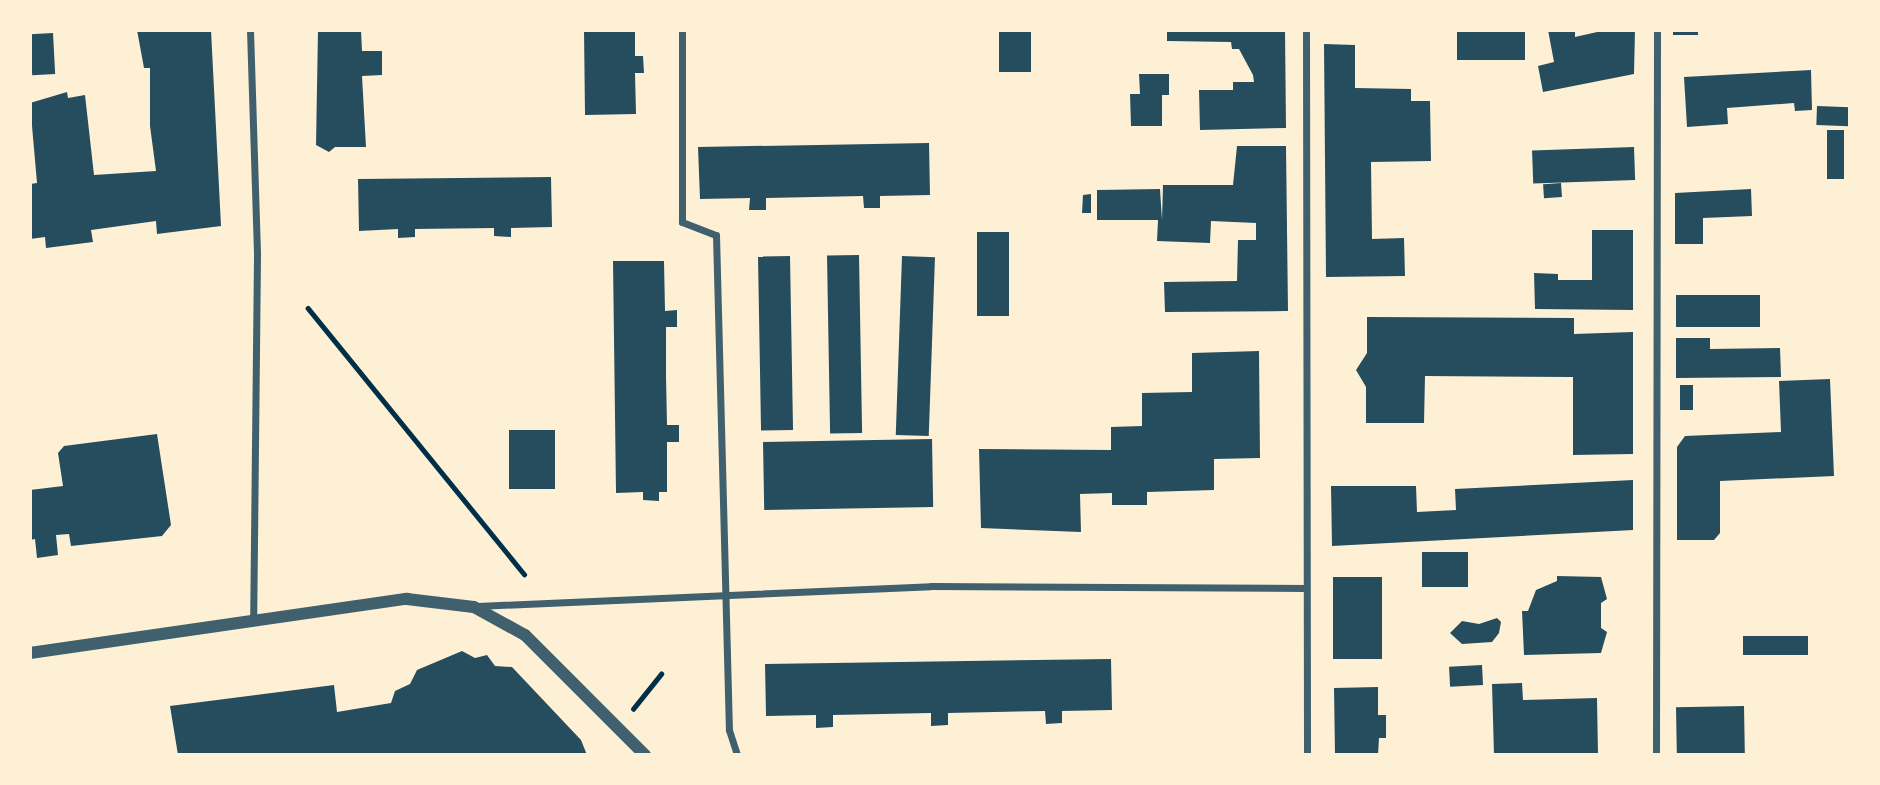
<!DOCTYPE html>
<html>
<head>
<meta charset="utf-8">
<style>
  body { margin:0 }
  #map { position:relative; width:1880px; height:785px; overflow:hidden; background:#fdf0d5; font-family:Jost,sans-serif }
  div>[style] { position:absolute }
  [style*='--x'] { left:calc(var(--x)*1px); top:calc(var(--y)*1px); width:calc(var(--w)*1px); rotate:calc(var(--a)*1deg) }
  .building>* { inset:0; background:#264d5e; transform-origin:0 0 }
  .path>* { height:4.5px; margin:-2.25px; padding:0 2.25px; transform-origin:2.25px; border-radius:2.25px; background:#003049 }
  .minor>* { height:7px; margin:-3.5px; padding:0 3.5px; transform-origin:3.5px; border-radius:3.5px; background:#3f606c }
  .tertiary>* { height:12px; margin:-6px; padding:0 6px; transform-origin:6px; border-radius:6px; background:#3f606c }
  span { translate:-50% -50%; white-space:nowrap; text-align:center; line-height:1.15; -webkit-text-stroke:5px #fdf0d5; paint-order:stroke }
  .frame { position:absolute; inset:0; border:32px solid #fdf0d5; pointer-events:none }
</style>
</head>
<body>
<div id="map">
  <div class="building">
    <div style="clip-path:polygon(137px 30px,211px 30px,221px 226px,157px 234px,156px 221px,91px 230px,93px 242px,46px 248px,45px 237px,30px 239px,30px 184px,37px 183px,30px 103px,67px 92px,68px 98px,85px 95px,94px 175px,156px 171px,150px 126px,150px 68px,144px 68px)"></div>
    <div style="clip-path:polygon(318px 30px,361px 30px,362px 51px,382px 51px,382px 75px,362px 76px,366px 147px,335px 147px,329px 152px,316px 145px)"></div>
    <div style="clip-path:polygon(584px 30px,635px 30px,635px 56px,643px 56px,644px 73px,635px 73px,636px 114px,585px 115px)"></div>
    <div style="left:999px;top:30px;width:32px;height:42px"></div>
    <div style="clip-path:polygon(1167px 30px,1285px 30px,1286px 128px,1200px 130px,1199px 90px,1233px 90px,1233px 82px,1254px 82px,1253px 75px,1239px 49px,1232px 49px,1231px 42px,1167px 41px)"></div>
    <div style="left:1457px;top:30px;width:68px;height:30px"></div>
    <div style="clip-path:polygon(1548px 30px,1575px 30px,1575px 37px,1606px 30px,1635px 30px,1634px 74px,1543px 92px,1538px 66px,1554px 62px)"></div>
    <div style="left:1673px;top:30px;width:25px;height:5px"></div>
    <div style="left:53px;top:33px;width:41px;height:23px;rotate:87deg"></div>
    <div style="clip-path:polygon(1324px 44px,1355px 45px,1355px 88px,1411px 89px,1411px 101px,1430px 101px,1431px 161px,1371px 162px,1372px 239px,1404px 238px,1405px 276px,1326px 277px)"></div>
    <div style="clip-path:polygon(1811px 70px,1812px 110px,1795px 111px,1794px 103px,1727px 108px,1728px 124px,1687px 127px,1684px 77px)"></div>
    <div style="clip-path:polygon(1139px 74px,1169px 74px,1169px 95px,1162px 95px,1162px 126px,1131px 126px,1130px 94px,1140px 94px)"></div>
    <div style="left:1817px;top:106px;width:33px;height:19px;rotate:2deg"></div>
    <div style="left:1827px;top:130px;width:17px;height:49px"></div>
    <div style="clip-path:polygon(929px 143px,930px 195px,880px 196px,880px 208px,864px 208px,863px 196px,766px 198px,766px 210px,749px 210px,750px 198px,700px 199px,698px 147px)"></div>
    <div style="clip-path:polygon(1237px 146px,1286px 146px,1288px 311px,1165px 312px,1164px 282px,1237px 281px,1238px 240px,1256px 240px,1256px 223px,1211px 221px,1210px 243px,1157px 241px,1158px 220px,1097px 220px,1097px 190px,1160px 189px,1162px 220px,1163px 185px,1233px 185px)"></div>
    <div style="left:1634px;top:147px;width:33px;height:102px;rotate:88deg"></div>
    <div style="clip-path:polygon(551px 177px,552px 227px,511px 228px,511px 237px,494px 236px,494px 228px,415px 229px,415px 237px,398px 238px,398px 229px,359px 231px,358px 179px)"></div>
    <div style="left:1561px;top:183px;width:14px;height:18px;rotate:86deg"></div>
    <div style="clip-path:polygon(1751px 189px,1752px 216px,1703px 218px,1703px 244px,1675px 244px,1675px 193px)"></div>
    <div style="clip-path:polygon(1091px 194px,1091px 213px,1082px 213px,1083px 195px)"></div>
    <div style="clip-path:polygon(1592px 230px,1633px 230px,1633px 310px,1535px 309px,1534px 273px,1558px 274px,1558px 280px,1592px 280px)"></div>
    <div style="left:977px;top:232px;width:32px;height:84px"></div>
    <div style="left:859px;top:255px;width:178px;height:32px;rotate:89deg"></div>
    <div style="left:790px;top:256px;width:174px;height:32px;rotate:89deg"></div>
    <div style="left:902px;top:256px;width:33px;height:179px;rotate:2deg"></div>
    <div style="clip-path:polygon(613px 261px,664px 261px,665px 311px,677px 310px,677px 327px,666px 327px,666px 376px,667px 425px,679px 425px,679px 442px,667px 442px,667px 492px,659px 492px,659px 501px,643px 500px,643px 492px,616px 493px)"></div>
    <div style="left:1676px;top:295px;width:84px;height:32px"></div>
    <div style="clip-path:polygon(1367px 317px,1574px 318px,1574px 334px,1633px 332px,1633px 454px,1573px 455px,1573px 377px,1425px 376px,1424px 423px,1366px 423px,1366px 387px,1356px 370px,1367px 353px)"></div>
    <div style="clip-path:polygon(1676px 338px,1710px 338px,1710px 349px,1780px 348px,1781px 377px,1676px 378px)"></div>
    <div style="clip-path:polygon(1259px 351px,1260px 458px,1214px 459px,1214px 490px,1147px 492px,1147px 505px,1112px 505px,1112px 493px,1080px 494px,1081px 532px,981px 528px,979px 449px,1111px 450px,1111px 427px,1142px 426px,1142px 393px,1192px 392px,1192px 353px)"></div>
    <div style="clip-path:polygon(1830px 379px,1834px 476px,1720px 481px,1720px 533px,1714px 540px,1677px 540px,1677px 447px,1685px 436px,1781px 432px,1779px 381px)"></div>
    <div style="left:1693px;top:385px;width:25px;height:13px;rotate:90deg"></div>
    <div style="left:509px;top:430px;width:46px;height:59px"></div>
    <div style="clip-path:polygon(157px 434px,171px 525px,162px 536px,71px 546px,69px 534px,56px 535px,58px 555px,37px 558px,35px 539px,30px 540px,30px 490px,63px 486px,58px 453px,64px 446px)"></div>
    <div style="left:932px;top:439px;width:68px;height:169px;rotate:89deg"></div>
    <div style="clip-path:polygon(1633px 480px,1633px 530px,1332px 546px,1331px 486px,1416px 486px,1417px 512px,1456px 510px,1455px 489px)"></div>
    <div style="left:1422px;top:552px;width:46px;height:35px"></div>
    <div style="clip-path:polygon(1557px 576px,1601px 577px,1607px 599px,1601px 603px,1601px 628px,1607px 632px,1601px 653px,1524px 655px,1522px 611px,1528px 611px,1536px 590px,1557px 581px)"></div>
    <div style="left:1333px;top:577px;width:49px;height:82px"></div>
    <div style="clip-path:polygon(1497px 618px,1501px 622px,1499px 633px,1492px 642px,1462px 644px,1450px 633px,1462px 621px,1479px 624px)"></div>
    <div style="left:1743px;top:636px;width:65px;height:19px"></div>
    <div style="clip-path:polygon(462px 651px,475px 658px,487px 655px,495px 666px,512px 667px,581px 740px,587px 755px,178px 755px,170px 706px,334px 685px,337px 712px,391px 703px,395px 691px,410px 684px,417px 670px)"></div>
    <div style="clip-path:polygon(1111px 659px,1112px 710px,1062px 711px,1062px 723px,1046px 724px,1045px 711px,948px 713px,948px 725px,931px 726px,931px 713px,833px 715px,833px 727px,816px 728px,816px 715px,766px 716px,765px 664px)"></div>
    <div style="left:1482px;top:665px;width:20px;height:33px;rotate:87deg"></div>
    <div style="clip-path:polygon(1522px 683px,1523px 700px,1597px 698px,1598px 755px,1494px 755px,1492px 684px)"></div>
    <div style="clip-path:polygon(1378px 687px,1378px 715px,1386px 715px,1386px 738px,1379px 738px,1378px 755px,1335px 755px,1334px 688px)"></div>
    <div style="left:1744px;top:706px;width:49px;height:68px;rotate:89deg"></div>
  </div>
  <div class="path">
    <div style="--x:308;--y:308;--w:343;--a:50.9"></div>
    <div style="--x:633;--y:709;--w:45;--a:-51.3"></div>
  </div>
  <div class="minor">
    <div style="--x:250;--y:30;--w:225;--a:88.2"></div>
    <div style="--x:257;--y:255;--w:363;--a:90.6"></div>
    <div style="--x:682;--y:30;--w:192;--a:90"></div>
    <div style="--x:682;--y:222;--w:36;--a:21"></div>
    <div style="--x:716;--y:235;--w:495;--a:88.5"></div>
    <div style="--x:729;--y:730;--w:26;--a:72"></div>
    <div style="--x:1306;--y:30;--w:725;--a:89.92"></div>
    <div style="--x:477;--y:606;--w:454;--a:-2.5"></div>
    <div style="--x:931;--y:586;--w:374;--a:0.3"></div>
    <div style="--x:1656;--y:755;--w:725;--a:-89.92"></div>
  </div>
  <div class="tertiary">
    <div style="--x:30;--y:653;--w:381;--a:-8.2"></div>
    <div style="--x:407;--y:599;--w:67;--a:6.8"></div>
    <div style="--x:474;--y:607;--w:58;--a:28.8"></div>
    <div style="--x:525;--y:635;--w:170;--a:45"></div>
  </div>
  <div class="frame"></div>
</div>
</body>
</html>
